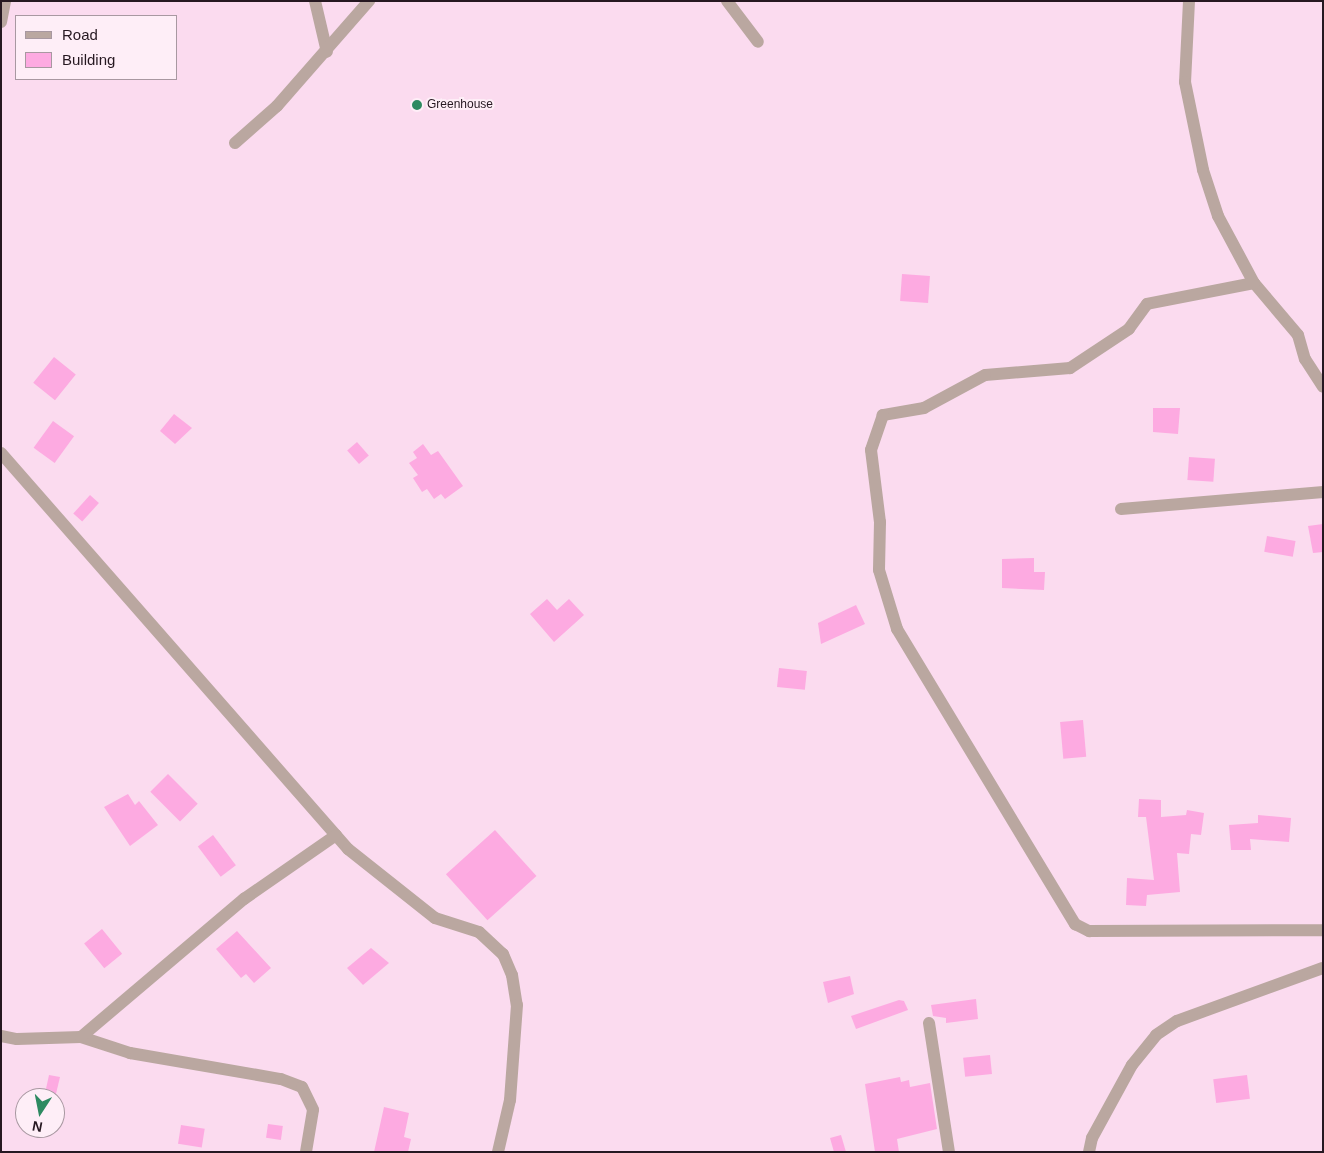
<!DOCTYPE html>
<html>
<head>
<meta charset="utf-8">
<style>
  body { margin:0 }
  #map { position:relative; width:1324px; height:1153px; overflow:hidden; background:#fbdbef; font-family:Arial,sans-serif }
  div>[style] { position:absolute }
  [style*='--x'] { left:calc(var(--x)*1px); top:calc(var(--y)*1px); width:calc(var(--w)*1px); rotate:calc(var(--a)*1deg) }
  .building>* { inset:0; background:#fdaae1; transform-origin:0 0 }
  .minor>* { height:12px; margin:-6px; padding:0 6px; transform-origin:6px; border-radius:6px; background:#baa7a0 }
  .dots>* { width:14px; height:14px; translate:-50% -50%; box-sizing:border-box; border:2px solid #feeef7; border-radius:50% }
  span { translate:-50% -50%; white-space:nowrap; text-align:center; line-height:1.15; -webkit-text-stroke:4px #feeef7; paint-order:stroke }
  .poi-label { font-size:12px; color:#261821 }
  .left { translate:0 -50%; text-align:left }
  .frame { position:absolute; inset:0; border:2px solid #261821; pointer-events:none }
  .legend { position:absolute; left:15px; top:15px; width:162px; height:65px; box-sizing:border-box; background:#feeef7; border:1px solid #a898a1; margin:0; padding:6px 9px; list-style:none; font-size:15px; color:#261821 }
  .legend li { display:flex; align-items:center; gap:10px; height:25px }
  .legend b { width:25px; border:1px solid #a898a1 }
  .north { position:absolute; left:15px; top:1088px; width:50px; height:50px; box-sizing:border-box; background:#feeef7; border:1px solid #a898a1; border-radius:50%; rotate:191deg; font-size:14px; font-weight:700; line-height:20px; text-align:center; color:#261821 }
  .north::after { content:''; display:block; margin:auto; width:18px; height:22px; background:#2e8a61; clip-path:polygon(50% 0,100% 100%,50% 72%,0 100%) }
</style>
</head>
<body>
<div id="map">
  <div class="building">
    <div style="left:902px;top:274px;width:28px;height:27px;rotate:4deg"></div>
    <div style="left:54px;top:357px;width:28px;height:33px;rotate:39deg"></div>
    <div style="clip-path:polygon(1153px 408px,1180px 408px,1178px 434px,1153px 432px)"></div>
    <div style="clip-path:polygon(174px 414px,192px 428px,175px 444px,160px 431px)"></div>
    <div style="left:53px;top:421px;width:26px;height:33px;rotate:36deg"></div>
    <div style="left:357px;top:442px;width:18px;height:13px;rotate:49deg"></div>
    <div style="clip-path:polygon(423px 444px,431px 455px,438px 451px,463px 486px,445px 499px,441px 494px,434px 499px,427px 489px,422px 492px,413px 478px,418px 475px,409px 463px,417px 458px,413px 452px)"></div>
    <div style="left:1189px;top:457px;width:26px;height:23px;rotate:4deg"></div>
    <div style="left:90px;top:495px;width:12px;height:25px;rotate:42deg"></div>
    <div style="clip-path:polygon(1323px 524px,1323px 552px,1313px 553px,1308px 526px)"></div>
    <div style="left:1267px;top:536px;width:29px;height:16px;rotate:10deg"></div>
    <div style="clip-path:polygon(1034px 558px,1034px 572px,1045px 572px,1044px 590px,1002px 588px,1002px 559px)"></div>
    <div style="clip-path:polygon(547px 599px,557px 610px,569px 599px,584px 615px,554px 642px,530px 614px)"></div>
    <div style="clip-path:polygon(856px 605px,865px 624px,821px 644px,818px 623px)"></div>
    <div style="left:779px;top:668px;width:28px;height:19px;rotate:6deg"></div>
    <div style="left:1083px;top:720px;width:37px;height:23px;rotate:85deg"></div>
    <div style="left:168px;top:774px;width:42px;height:25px;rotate:45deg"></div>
    <div style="clip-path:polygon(128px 794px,135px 805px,139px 801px,158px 825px,130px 846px,104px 807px)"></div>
    <div style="clip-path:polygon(1139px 799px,1161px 800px,1161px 817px,1186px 815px,1187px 810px,1204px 813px,1201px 835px,1191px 834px,1189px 854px,1177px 853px,1180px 892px,1147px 895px,1146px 906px,1126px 905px,1127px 878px,1154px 880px,1146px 817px,1138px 817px)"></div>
    <div style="clip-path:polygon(1258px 815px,1291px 818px,1289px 842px,1250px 839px,1251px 850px,1231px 850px,1229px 825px,1258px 823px)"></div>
    <div style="left:495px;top:830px;width:62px;height:66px;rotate:48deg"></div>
    <div style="left:213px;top:835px;width:38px;height:19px;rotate:53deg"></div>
    <div style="left:102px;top:929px;width:32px;height:23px;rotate:51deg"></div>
    <div style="clip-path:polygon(237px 931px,271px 968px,254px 983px,246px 974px,241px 978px,216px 949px)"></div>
    <div style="clip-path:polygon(371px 948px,389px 963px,363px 985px,347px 968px)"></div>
    <div style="clip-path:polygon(850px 976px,854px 994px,828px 1003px,823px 982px)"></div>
    <div style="clip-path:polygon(976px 999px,978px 1019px,946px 1023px,946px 1018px,933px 1016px,931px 1005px)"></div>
    <div style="clip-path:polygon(899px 1000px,904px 1001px,908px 1010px,856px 1029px,851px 1016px)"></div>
    <div style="left:990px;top:1055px;width:19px;height:27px;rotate:84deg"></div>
    <div style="clip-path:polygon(49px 1075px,60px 1077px,55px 1098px,44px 1098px)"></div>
    <div style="left:1247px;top:1075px;width:24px;height:34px;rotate:83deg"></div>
    <div style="clip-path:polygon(900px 1077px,901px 1082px,909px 1080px,910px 1087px,930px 1083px,937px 1129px,897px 1139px,899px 1152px,875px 1152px,865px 1084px)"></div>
    <div style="clip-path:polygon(384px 1107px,409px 1113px,404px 1137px,411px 1139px,408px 1152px,374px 1152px)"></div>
    <div style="left:268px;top:1124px;width:15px;height:14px;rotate:8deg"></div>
    <div style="left:181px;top:1125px;width:24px;height:19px;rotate:9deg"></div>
    <div style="clip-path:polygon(841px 1135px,846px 1152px,834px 1152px,830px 1138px)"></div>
  </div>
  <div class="minor">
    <div style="--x:315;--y:1;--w:52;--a:76.8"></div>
    <div style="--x:727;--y:1;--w:51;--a:52.9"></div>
    <div style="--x:1189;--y:1;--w:81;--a:92.8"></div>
    <div style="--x:1185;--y:82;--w:90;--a:78.4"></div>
    <div style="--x:1203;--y:170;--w:48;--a:71.9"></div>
    <div style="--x:1218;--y:216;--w:76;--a:61.8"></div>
    <div style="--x:1254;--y:283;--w:68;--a:49.8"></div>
    <div style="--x:1298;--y:335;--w:25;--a:74"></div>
    <div style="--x:1305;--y:359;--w:33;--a:57"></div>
    <div style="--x:1;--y:22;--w:21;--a:-79"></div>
    <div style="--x:235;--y:143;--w:56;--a:-41.4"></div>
    <div style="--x:277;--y:106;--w:140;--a:-48.8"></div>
    <div style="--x:1254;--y:283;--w:109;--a:168.9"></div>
    <div style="--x:1147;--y:304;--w:31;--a:126"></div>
    <div style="--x:1129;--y:329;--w:71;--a:146.5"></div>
    <div style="--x:1070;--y:368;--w:85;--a:175.3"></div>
    <div style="--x:985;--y:375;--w:69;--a:151.6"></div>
    <div style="--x:924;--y:408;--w:42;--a:170.3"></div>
    <div style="--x:883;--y:415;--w:37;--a:109"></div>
    <div style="--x:871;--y:450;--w:73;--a:82.9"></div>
    <div style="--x:880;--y:522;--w:48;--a:91.2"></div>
    <div style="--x:879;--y:570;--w:62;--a:73"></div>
    <div style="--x:897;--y:629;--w:345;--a:58.9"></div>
    <div style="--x:1075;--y:924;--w:16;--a:27"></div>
    <div style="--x:1089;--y:931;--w:234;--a:-0.2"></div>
    <div style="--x:1;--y:453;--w:527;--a:48.77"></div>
    <div style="--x:348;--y:849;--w:111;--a:38.4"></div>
    <div style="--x:435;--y:918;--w:46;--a:17.7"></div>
    <div style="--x:479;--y:932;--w:33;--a:43"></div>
    <div style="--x:503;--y:954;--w:23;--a:67"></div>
    <div style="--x:512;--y:975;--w:30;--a:81"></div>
    <div style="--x:517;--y:1005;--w:95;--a:94.2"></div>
    <div style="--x:510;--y:1100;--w:53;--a:103"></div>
    <div style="--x:1121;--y:509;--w:203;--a:-4.8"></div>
    <div style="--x:929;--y:1023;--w:131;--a:81.2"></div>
    <div style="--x:1;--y:1036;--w:16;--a:11"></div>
    <div style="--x:17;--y:1039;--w:64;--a:-1.8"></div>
    <div style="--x:81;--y:1037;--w:52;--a:18.1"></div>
    <div style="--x:130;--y:1053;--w:153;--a:9.8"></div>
    <div style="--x:281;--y:1079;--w:22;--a:21"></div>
    <div style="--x:302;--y:1087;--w:25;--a:64"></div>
    <div style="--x:313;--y:1110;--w:43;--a:99.5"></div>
    <div style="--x:81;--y:1037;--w:214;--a:-40.3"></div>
    <div style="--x:244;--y:899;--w:112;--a:-34.8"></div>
    <div style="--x:1089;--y:1152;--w:14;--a:-78"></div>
    <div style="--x:1092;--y:1138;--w:83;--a:-61.3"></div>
    <div style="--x:1132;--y:1065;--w:38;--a:-51"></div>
    <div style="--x:1156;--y:1035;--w:25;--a:-34"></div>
    <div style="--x:1177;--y:1021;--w:155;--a:-20"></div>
  </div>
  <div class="dots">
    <div style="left:417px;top:105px;background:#2e8a61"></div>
  </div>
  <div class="poi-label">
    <span class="left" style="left:427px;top:105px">Greenhouse</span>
  </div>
  <div class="frame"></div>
  <ul class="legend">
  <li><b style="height:6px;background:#baa7a0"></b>Road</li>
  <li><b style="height:14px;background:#fdaae1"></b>Building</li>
  </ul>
  <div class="north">N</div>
</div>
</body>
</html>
